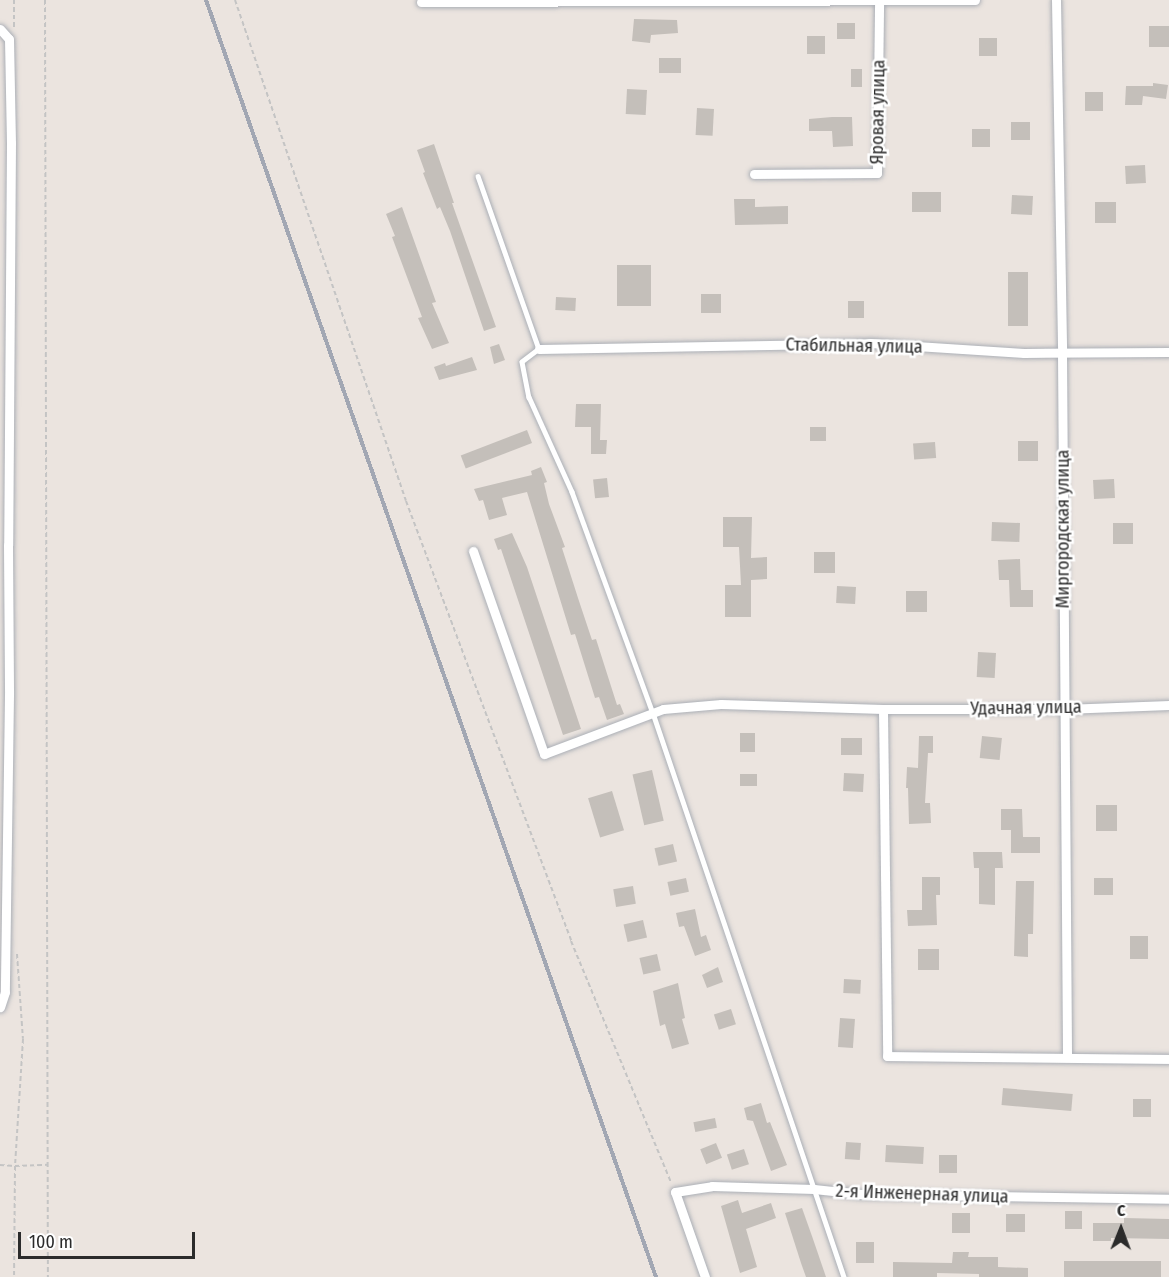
<!DOCTYPE html>
<html>
<head>
<meta charset="utf-8">
<style>
  body { margin:0 }
  #map { position:relative; width:1169px; height:1277px; overflow:hidden; background:#ebe4df; font-family:"Fira Sans Condensed",sans-serif }
  div>[style] { position:absolute }
  [style*='--x'] { left:calc(var(--x)*1px); top:calc(var(--y)*1px); width:calc(var(--w)*1px); rotate:calc(var(--a)*1deg) }
  .building>* { inset:0; background:#c4bfba; transform-origin:0 0 }
  .path>* { height:2px; margin-top:-1px; transform-origin:0; background:repeating-linear-gradient(90deg,#c4c4c4 0 4.5px,transparent 0 7.5px) }
  .roads { filter:drop-shadow(0 0 2px #abafb6) drop-shadow(0 0 2px #abafb6) }
  .lane>* { height:4.5px; margin:-2.25px; padding:0 2.25px; transform-origin:2.25px; border-radius:2.25px; background:#fff }
  .street>* { height:9px; margin:-4.5px; padding:0 4.5px; transform-origin:4.5px; border-radius:4.5px; background:#fff }
  .rail>* { height:4px; margin:-2px; padding:0 2px; transform-origin:2px; border-radius:2px; background:#a2a7b3 }
  span { translate:-50% -50%; white-space:nowrap; text-align:center; line-height:1.15; -webkit-text-stroke:5px #fff; paint-order:stroke }
  .street-label { font-size:18px; color:#2b2b2b }
  .north { position:absolute; left:1091px; top:1199px; width:60px; height:60px; -webkit-text-stroke:4px #fff; paint-order:stroke; rotate:1deg; font-size:16px; font-weight:700; line-height:24px; text-align:center; color:#2b2b2b }
  .north::after { content:''; display:block; margin:auto; width:21px; height:27px; background:#2b2b2b; clip-path:polygon(50% 0,100% 100%,50% 72%,0 100%) }
  .scale { position:absolute; left:18px; top:1232px; width:177px; height:27px; box-sizing:border-box; border:3px solid #2b2b2b; border-top:0; padding-left:8px; font-size:18px; line-height:21px; white-space:nowrap; color:#2b2b2b; -webkit-text-stroke:4px #fff; paint-order:stroke }
</style>
</head>
<body>
<div id="map">
  <div class="building">
    <div style="clip-path:polygon(634px 19px,677px 20px,678px 33px,651px 35px,650px 43px,632px 41px)"></div>
    <div style="left:837px;top:23px;width:18px;height:16px"></div>
    <div style="left:1149px;top:26px;width:20px;height:21px"></div>
    <div style="left:807px;top:36px;width:18px;height:18px"></div>
    <div style="left:979px;top:38px;width:18px;height:18px"></div>
    <div style="left:659px;top:58px;width:22px;height:15px"></div>
    <div style="left:851px;top:69px;width:11px;height:18px"></div>
    <div style="clip-path:polygon(1153px 83px,1168px 85px,1166px 99px,1143px 96px,1142px 105px,1125px 105px,1126px 86px,1153px 86px)"></div>
    <div style="left:627px;top:89px;width:20px;height:25px;rotate:3deg"></div>
    <div style="left:1085px;top:92px;width:18px;height:19px"></div>
    <div style="left:697px;top:108px;width:17px;height:27px;rotate:3deg"></div>
    <div style="clip-path:polygon(832px 117px,852px 117px,853px 146px,833px 147px,832px 131px,809px 131px,809px 119px)"></div>
    <div style="left:1011px;top:122px;width:19px;height:18px"></div>
    <div style="left:972px;top:129px;width:18px;height:18px"></div>
    <div style="clip-path:polygon(434px 144px,454px 203px,452px 203px,496px 327px,484px 331px,450px 231px,440px 207px,437px 209px,423px 173px,425px 172px,417px 150px)"></div>
    <div style="left:1145px;top:165px;width:18px;height:20px;rotate:87deg"></div>
    <div style="left:912px;top:192px;width:29px;height:20px"></div>
    <div style="left:1012px;top:195px;width:21px;height:19px;rotate:3deg"></div>
    <div style="clip-path:polygon(734px 199px,755px 199px,755px 207px,788px 206px,788px 224px,735px 225px)"></div>
    <div style="left:1095px;top:202px;width:21px;height:21px"></div>
    <div style="clip-path:polygon(402px 207px,436px 302px,432px 303px,449px 343px,432px 349px,418px 318px,422px 317px,392px 237px,395px 236px,386px 214px)"></div>
    <div style="left:617px;top:265px;width:34px;height:41px"></div>
    <div style="left:1008px;top:272px;width:20px;height:54px"></div>
    <div style="left:701px;top:294px;width:20px;height:19px"></div>
    <div style="left:556px;top:297px;width:20px;height:13px;rotate:3deg"></div>
    <div style="left:848px;top:301px;width:16px;height:17px"></div>
    <div style="clip-path:polygon(499px 344px,505px 360px,494px 364px,490px 347px)"></div>
    <div style="clip-path:polygon(472px 357px,477px 370px,439px 380px,434px 367px,445px 363px,446px 366px)"></div>
    <div style="clip-path:polygon(576px 404px,601px 404px,600px 440px,607px 440px,606px 454px,591px 454px,591px 427px,575px 427px)"></div>
    <div style="left:826px;top:427px;width:14px;height:16px;rotate:90deg"></div>
    <div style="left:527px;top:430px;width:14px;height:71px;rotate:69deg"></div>
    <div style="left:1018px;top:441px;width:20px;height:20px"></div>
    <div style="left:935px;top:442px;width:16px;height:22px;rotate:86deg"></div>
    <div style="clip-path:polygon(541px 467px,547px 482px,544px 483px,549px 504px,565px 547px,562px 548px,578px 598px,592px 640px,596px 639px,617px 705px,620px 704px,624px 714px,607px 720px,599px 697px,595px 698px,575px 634px,571px 635px,527px 492px,502px 498px,507px 515px,489px 520px,483px 500px,479px 501px,474px 489px,532px 475px,531px 471px)"></div>
    <div style="left:607px;top:478px;width:19px;height:14px;rotate:84deg"></div>
    <div style="left:1114px;top:479px;width:19px;height:21px;rotate:87deg"></div>
    <div style="clip-path:polygon(723px 517px,752px 517px,751px 558px,767px 557px,767px 579px,751px 580px,751px 617px,725px 617px,725px 585px,741px 585px,739px 547px,723px 547px)"></div>
    <div style="left:992px;top:522px;width:28px;height:19px;rotate:2deg"></div>
    <div style="left:1133px;top:523px;width:21px;height:20px;rotate:90deg"></div>
    <div style="clip-path:polygon(512px 533px,527px 567px,581px 729px,563px 735px,501px 549px,498px 550px,494px 539px)"></div>
    <div style="left:814px;top:552px;width:21px;height:21px"></div>
    <div style="clip-path:polygon(1020px 559px,1021px 590px,1033px 590px,1033px 607px,1010px 607px,1009px 580px,999px 580px,998px 560px)"></div>
    <div style="left:837px;top:586px;width:19px;height:17px;rotate:3deg"></div>
    <div style="left:906px;top:591px;width:21px;height:21px"></div>
    <div style="left:978px;top:652px;width:18px;height:25px;rotate:3deg"></div>
    <div style="left:755px;top:733px;width:19px;height:15px;rotate:90deg"></div>
    <div style="clip-path:polygon(919px 736px,933px 736px,933px 753px,928px 753px,925px 803px,930px 803px,931px 823px,909px 824px,908px 788px,906px 788px,907px 767px,918px 768px)"></div>
    <div style="left:982px;top:736px;width:20px;height:22px;rotate:6deg"></div>
    <div style="left:841px;top:738px;width:21px;height:17px"></div>
    <div style="left:652px;top:770px;width:52px;height:20px;rotate:77deg"></div>
    <div style="left:844px;top:773px;width:20px;height:18px;rotate:3deg"></div>
    <div style="left:740px;top:774px;width:17px;height:12px"></div>
    <div style="left:612px;top:791px;width:41px;height:25px;rotate:73deg"></div>
    <div style="left:1096px;top:805px;width:21px;height:26px"></div>
    <div style="clip-path:polygon(1001px 809px,1022px 809px,1023px 837px,1040px 837px,1040px 853px,1011px 853px,1011px 830px,1001px 830px)"></div>
    <div style="left:673px;top:844px;width:18px;height:19px;rotate:77deg"></div>
    <div style="clip-path:polygon(973px 852px,1002px 852px,1003px 868px,995px 868px,995px 905px,979px 904px,979px 868px,974px 868px)"></div>
    <div style="clip-path:polygon(922px 877px,940px 877px,940px 895px,936px 895px,937px 925px,908px 926px,907px 910px,922px 910px)"></div>
    <div style="left:686px;top:878px;width:14px;height:19px;rotate:78deg"></div>
    <div style="left:1094px;top:878px;width:19px;height:17px"></div>
    <div style="clip-path:polygon(1016px 881px,1034px 881px,1033px 934px,1028px 934px,1028px 957px,1014px 956px)"></div>
    <div style="left:633px;top:886px;width:18px;height:20px;rotate:81deg"></div>
    <div style="clip-path:polygon(695px 909px,701px 937px,706px 935px,711px 950px,695px 956px,684px 926px,679px 927px,676px 913px)"></div>
    <div style="left:643px;top:920px;width:18px;height:20px;rotate:77deg"></div>
    <div style="left:1130px;top:936px;width:18px;height:23px"></div>
    <div style="left:918px;top:949px;width:21px;height:21px"></div>
    <div style="left:657px;top:954px;width:17px;height:18px;rotate:77deg"></div>
    <div style="clip-path:polygon(718px 967px,723px 982px,707px 988px,702px 975px)"></div>
    <div style="left:844px;top:979px;width:17px;height:14px;rotate:3deg"></div>
    <div style="clip-path:polygon(678px 983px,685px 1018px,682px 1019px,689px 1044px,672px 1049px,665px 1024px,660px 1026px,653px 991px)"></div>
    <div style="left:731px;top:1009px;width:16px;height:18px;rotate:72deg"></div>
    <div style="left:840px;top:1018px;width:15px;height:29px;rotate:4deg"></div>
    <div style="left:1003px;top:1088px;width:70px;height:17px;rotate:5deg"></div>
    <div style="left:1133px;top:1099px;width:18px;height:18px"></div>
    <div style="clip-path:polygon(761px 1103px,767px 1123px,770px 1122px,787px 1165px,771px 1171px,753px 1121px,747px 1120px,744px 1108px)"></div>
    <div style="left:715px;top:1118px;width:10px;height:22px;rotate:79deg"></div>
    <div style="left:846px;top:1142px;width:15px;height:17px;rotate:4deg"></div>
    <div style="left:716px;top:1143px;width:16px;height:17px;rotate:68deg"></div>
    <div style="left:886px;top:1145px;width:38px;height:17px;rotate:3deg"></div>
    <div style="left:744px;top:1149px;width:16px;height:18px;rotate:72deg"></div>
    <div style="left:957px;top:1155px;width:18px;height:18px;rotate:90deg"></div>
    <div style="clip-path:polygon(738px 1200px,742px 1213px,771px 1203px,776px 1218px,746px 1229px,757px 1267px,740px 1273px,721px 1206px)"></div>
    <div style="clip-path:polygon(802px 1208px,813px 1239px,826px 1277px,806px 1277px,801px 1263px,785px 1213px)"></div>
    <div style="left:1065px;top:1211px;width:17px;height:18px"></div>
    <div style="left:952px;top:1213px;width:18px;height:20px"></div>
    <div style="left:1006px;top:1214px;width:19px;height:18px"></div>
    <div style="clip-path:polygon(1124px 1218px,1169px 1219px,1169px 1239px,1111px 1238px,1111px 1241px,1093px 1241px,1093px 1223px,1124px 1223px)"></div>
    <div style="left:856px;top:1242px;width:18px;height:21px"></div>
    <div style="clip-path:polygon(953px 1252px,969px 1252px,968px 1257px,998px 1257px,998px 1267px,1028px 1268px,1028px 1277px,979px 1277px,979px 1274px,937px 1273px,937px 1277px,893px 1277px,893px 1262px,952px 1263px)"></div>
    <div style="left:1161px;top:1261px;width:16px;height:97px;rotate:90deg"></div>
  </div>
  <div class="path">
    <div style="--x:14;--y:0;--w:30;--a:90"></div>
    <div style="--x:45;--y:0;--w:1277;--a:89.87"></div>
    <div style="--x:235;--y:0;--w:529;--a:71.15"></div>
    <div style="--x:406;--y:501;--w:470;--a:69.4"></div>
    <div style="--x:571;--y:941;--w:261;--a:67.5"></div>
    <div style="--x:17;--y:954;--w:85;--a:86"></div>
    <div style="--x:23;--y:1039;--w:127;--a:93.6"></div>
    <div style="--x:15;--y:1166;--w:33;--a:-2"></div>
    <div style="--x:0;--y:1165;--w:15;--a:4"></div>
    <div style="--x:15;--y:1166;--w:111;--a:90.5"></div>
  </div>
  <div class="roads">
    <div class="lane">
      <div style="--x:478;--y:176;--w:183;--a:70.6"></div>
      <div style="--x:539;--y:349;--w:21;--a:143"></div>
      <div style="--x:522;--y:362;--w:36;--a:79"></div>
      <div style="--x:529;--y:397;--w:104;--a:65.6"></div>
      <div style="--x:572;--y:492;--w:235;--a:69.9"></div>
      <div style="--x:653;--y:713;--w:595;--a:71.29"></div>
    </div>
    <div class="street">
      <div style="--x:1056;--y:0;--w:353;--a:89"></div>
      <div style="--x:1062;--y:353;--w:704;--a:89.59"></div>
      <div style="--x:421;--y:2;--w:554;--a:-0.21"></div>
      <div style="--x:0;--y:29;--w:13;--a:48"></div>
      <div style="--x:9;--y:39;--w:104;--a:88.9"></div>
      <div style="--x:11;--y:143;--w:402;--a:90.4"></div>
      <div style="--x:8;--y:545;--w:150;--a:89.6"></div>
      <div style="--x:9;--y:695;--w:297;--a:90.8"></div>
      <div style="--x:5;--y:992;--w:16;--a:108"></div>
      <div style="--x:754;--y:174;--w:123;--a:-0.5"></div>
      <div style="--x:877;--y:173;--w:173;--a:-89.3"></div>
      <div style="--x:539;--y:349;--w:331;--a:-1"></div>
      <div style="--x:870;--y:343;--w:154;--a:3.7"></div>
      <div style="--x:1024;--y:353;--w:145;--a:-0.4"></div>
      <div style="--x:473;--y:551;--w:215;--a:70.7"></div>
      <div style="--x:544;--y:754;--w:127;--a:-20.7"></div>
      <div style="--x:663;--y:709;--w:58;--a:-4.9"></div>
      <div style="--x:721;--y:704;--w:162;--a:1.8"></div>
      <div style="--x:883;--y:709;--w:181;--a:0"></div>
      <div style="--x:1064;--y:709;--w:105;--a:-2.2"></div>
      <div style="--x:883;--y:709;--w:347;--a:89.3"></div>
      <div style="--x:887;--y:1056;--w:282;--a:0.6"></div>
      <div style="--x:705;--y:1277;--w:90;--a:-109.4"></div>
      <div style="--x:675;--y:1192;--w:37;--a:-9"></div>
      <div style="--x:712;--y:1186;--w:102;--a:1.7"></div>
      <div style="--x:814;--y:1189;--w:47;--a:6.1"></div>
      <div style="--x:861;--y:1194;--w:308;--a:0.9"></div>
    </div>
  </div>
  <div class="rail">
    <div style="--x:206;--y:0;--w:1354;--a:70.59"></div>
  </div>
  <div class="street-label">
    <span style="left:878px;top:112px;rotate:-89deg">Яровая улица</span>
    <span style="left:854px;top:346px;rotate:1deg">Стабильная улица</span>
    <span style="left:1063px;top:529px;rotate:-90deg">Миргородская улица</span>
    <span style="left:1026px;top:708px;rotate:-1deg">Удачная улица</span>
    <span style="left:922px;top:1194px;rotate:2deg">2-я Инженерная улица</span>
  </div>
  <div class="north">С</div>
  <div class="scale">100 m</div>
</div>
</body>
</html>
